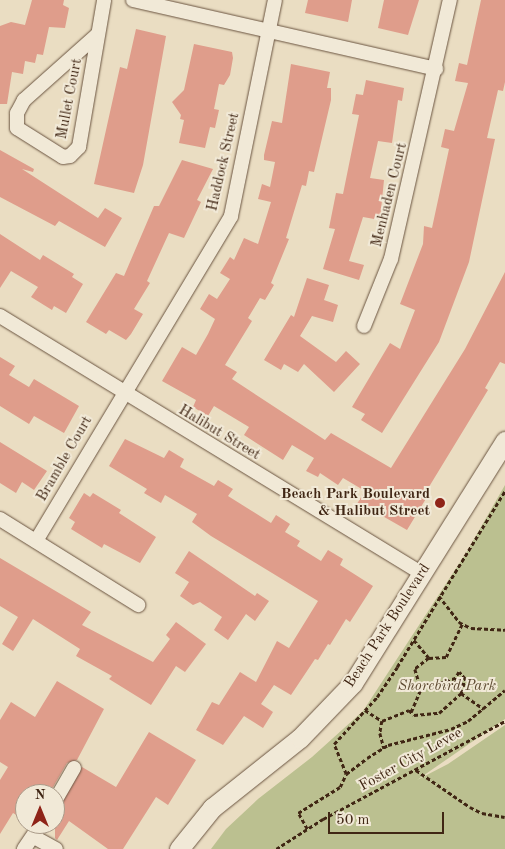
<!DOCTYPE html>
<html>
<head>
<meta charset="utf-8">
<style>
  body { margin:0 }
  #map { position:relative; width:505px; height:849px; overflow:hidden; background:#eaddc2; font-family:"Old Standard TT",serif }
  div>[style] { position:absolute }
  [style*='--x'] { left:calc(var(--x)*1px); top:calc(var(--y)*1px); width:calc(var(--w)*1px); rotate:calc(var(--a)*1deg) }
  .green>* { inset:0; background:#bbc090 }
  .building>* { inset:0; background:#df9d8b }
  .path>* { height:2.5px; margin-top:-1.25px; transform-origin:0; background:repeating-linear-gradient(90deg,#402614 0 4px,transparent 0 6.5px) }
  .roads { filter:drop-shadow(0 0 1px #6a5440) drop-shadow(0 0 1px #6a5440) }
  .minor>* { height:14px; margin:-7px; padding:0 7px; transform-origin:7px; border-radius:7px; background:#f1e9d7 }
  .secondary>* { height:19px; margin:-9.5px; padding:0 9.5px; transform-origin:9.5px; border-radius:9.5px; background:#f1e9d7 }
  .dots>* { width:14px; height:14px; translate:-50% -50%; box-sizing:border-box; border:2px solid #f1e9d7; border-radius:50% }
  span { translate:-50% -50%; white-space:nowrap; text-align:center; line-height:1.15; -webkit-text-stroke:4px #f1e9d7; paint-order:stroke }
  .street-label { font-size:15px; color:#402614 }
  .poi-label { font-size:15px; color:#402614; font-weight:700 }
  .right { translate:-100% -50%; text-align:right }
  .park-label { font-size:15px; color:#5f4c33; font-style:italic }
  .north { position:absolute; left:15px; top:784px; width:50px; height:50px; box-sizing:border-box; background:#f1e9d7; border:1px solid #aa9b89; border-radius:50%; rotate:0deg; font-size:14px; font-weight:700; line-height:20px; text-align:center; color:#402614 }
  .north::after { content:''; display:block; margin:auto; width:18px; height:22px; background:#8f2418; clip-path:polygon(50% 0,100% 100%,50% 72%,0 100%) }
  .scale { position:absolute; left:328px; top:812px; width:116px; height:22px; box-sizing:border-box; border:2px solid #402614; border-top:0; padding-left:6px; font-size:15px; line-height:18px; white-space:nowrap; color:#402614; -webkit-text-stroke:4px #f1e9d7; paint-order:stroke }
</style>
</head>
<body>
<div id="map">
  <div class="green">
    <div style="clip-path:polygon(505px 485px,505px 719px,417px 780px,448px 764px,505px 725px,505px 849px,211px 849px,226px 829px,258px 799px,312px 757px,363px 711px,466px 553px)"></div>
  </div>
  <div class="building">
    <div style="clip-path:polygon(32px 0,64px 0,63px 5px,69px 8px,65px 28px,49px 27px,43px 55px,37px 54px,35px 63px,25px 61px,23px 74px,12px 72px,7px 104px,0 104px,0 26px,11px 22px,25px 25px)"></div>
    <div style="clip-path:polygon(308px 0,352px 0,348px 22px,305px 13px)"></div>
    <div style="clip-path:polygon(384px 0,419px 0,408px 35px,378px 28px)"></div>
    <div style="clip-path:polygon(481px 0,505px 0,505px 82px,503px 91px,498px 90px,487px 138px,495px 139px,469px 262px,439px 342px,382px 433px,361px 420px,365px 414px,352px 407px,390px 343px,400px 349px,415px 310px,400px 304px,423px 244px,424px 226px,432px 228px,449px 149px,441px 147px,445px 129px,454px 131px,468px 83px,455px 81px,459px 63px,467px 65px)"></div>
    <div style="clip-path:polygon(136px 29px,166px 36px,143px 165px,134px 193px,94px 184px,120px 67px,127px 69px)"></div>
    <div style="clip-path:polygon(194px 44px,232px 52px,233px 58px,230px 75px,224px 85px,219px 84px,214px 109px,219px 110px,215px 128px,210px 127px,205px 148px,179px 143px,184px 120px,180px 119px,181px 115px,172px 102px,184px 90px)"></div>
    <div style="clip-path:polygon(291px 64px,330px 72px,327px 88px,331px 88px,331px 100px,314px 172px,309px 171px,306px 186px,302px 185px,286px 238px,289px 239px,271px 283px,274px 285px,265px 300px,260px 298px,248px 318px,252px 321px,225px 365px,237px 372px,232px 379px,325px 440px,331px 433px,391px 468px,465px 349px,505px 272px,505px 364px,500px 362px,485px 388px,488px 390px,424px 495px,427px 497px,407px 530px,372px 510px,369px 515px,355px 507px,365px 491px,343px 478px,338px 485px,320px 473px,318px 477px,306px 471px,314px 458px,292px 445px,283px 460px,244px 435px,249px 427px,214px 406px,208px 416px,193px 407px,196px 400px,162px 381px,182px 347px,196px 355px,208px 334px,215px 319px,200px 309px,209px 294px,217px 299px,230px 279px,220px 273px,230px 257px,234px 260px,244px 238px,258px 244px,271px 202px,258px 199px,262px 184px,270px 187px,275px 162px,264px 160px,264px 155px,272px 121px,282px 123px)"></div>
    <div style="clip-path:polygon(366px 80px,404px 88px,402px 101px,398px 100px,392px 143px,378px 141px,370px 178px,384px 180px,380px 220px,363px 217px,349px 261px,364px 265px,359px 280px,323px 269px,335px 229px,329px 228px,336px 193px,343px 194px,359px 115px,352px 114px,356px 94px,363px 95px)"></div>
    <div style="clip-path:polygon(0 150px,34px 169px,33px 172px,22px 169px,98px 218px,105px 208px,122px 218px,105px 247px,59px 221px,55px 226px,0 197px)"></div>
    <div style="clip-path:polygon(182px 160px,213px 169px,197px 200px,201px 202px,184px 238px,169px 233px,147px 281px,150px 283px,134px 309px,143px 314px,131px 334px,126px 340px,109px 330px,106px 334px,86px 322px,116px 273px,124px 276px,154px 206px,159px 206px)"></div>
    <div style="clip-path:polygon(0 234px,40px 260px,43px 255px,74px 274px,72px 277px,83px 284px,66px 313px,54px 306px,52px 310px,31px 297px,38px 287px,11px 271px,0 288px)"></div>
    <div style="clip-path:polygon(307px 278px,329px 285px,324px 300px,338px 305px,333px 322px,312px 316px,300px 336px,336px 362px,346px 351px,360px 364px,334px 392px,304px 364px,298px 372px,284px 364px,281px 370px,264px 360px,291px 315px,294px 317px)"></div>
    <div style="clip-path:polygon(0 357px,15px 366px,9px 375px,29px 387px,34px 379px,79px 406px,64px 433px,34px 416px,29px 424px,0 406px)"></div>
    <div style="clip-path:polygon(125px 439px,164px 458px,169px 450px,184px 459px,180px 467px,214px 486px,218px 480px,233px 489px,228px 496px,271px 523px,276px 515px,290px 524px,285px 532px,300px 541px,297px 546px,321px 561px,328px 550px,343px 559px,340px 565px,373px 586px,350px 622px,346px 619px,330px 645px,328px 644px,318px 660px,315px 659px,291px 695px,274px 685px,261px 704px,273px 712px,263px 728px,244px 716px,223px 745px,196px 730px,212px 702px,219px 705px,240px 672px,256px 682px,277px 641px,289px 648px,318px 601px,211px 536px,192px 522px,197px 514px,165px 495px,161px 503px,144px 493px,147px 489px,109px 466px)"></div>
    <div style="clip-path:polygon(0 442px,47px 471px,34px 490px,22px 482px,16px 493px,0 483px)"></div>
    <div style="clip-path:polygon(84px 493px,90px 497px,93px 493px,121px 510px,119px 513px,156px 537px,140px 563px,104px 544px,102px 548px,71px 529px,75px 522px,69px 518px)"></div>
    <div style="clip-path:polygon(189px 551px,255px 596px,257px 593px,269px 601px,255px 621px,246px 614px,228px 640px,214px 630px,222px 617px,200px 602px,193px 605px,180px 596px,189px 582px,175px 573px)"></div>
    <div style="clip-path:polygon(0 558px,91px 612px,82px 625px,153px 662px,170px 639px,166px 635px,176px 622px,206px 644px,185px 672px,176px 666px,151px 705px,109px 679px,112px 676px,76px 656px,80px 649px,33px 619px,13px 651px,2px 644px,18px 617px,0 606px)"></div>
    <div style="clip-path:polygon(57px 681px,104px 709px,77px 760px,67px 763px,49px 794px,25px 794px,25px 820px,13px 813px,0 834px,0 780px,8px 767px,0 762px,0 720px,11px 702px,35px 717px)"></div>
    <div style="clip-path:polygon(149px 732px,196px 760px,168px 805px,156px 797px,123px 849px,108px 849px,69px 821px,57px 840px,55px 838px,55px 815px,82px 767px,116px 787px)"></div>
  </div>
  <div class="path">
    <div style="--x:439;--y:596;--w:33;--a:52"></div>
    <div style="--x:459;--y:622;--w:13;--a:27"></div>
    <div style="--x:471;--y:628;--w:34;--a:3"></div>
    <div style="--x:414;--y:640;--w:23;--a:50"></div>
    <div style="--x:429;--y:658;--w:18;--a:142"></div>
    <div style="--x:415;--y:669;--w:21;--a:73"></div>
    <div style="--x:429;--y:658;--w:17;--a:-3"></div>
    <div style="--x:446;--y:657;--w:37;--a:-64"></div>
    <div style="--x:461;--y:693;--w:15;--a:-74"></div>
    <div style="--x:465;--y:679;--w:9;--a:-131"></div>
    <div style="--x:459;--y:672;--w:9;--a:117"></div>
    <div style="--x:455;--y:680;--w:9;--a:27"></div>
    <div style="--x:365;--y:710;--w:20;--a:33"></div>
    <div style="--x:382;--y:721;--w:12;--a:99"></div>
    <div style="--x:380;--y:733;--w:16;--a:75"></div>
    <div style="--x:411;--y:712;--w:25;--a:-67"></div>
    <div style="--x:421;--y:689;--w:36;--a:-18"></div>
    <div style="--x:382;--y:721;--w:29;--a:-22"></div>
    <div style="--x:409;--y:710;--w:7;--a:45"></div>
    <div style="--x:414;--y:715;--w:25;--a:-5"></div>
    <div style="--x:439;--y:713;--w:30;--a:-42"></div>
    <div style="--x:461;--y:693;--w:28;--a:35"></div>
    <div style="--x:416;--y:770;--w:65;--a:34.4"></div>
    <div style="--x:470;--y:807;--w:13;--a:27"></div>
    <div style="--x:482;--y:813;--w:23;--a:10"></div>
    <div style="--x:346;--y:774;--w:32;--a:-112"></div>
    <div style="--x:334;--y:744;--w:64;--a:-47.5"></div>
    <div style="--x:377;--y:697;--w:36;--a:-56"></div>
    <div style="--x:397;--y:667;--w:206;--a:-58.5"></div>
    <div style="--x:307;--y:829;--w:18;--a:-119"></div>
    <div style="--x:298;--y:813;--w:49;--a:-31.8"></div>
    <div style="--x:340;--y:787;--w:14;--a:-65"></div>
    <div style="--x:346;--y:774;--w:26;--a:-37"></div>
    <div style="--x:367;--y:758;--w:25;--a:-32"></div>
    <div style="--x:388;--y:745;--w:65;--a:-14.3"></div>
    <div style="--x:451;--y:729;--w:19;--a:-25"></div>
    <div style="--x:468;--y:721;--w:48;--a:-40"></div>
    <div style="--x:276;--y:849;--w:56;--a:-32.6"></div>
    <div style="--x:323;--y:819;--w:207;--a:-28.3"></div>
  </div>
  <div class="roads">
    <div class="minor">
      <div style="--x:133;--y:0;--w:311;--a:12.8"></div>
      <div style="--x:97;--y:35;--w:98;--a:138.3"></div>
      <div style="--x:24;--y:100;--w:15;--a:118"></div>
      <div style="--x:17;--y:113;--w:15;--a:90"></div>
      <div style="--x:17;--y:128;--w:54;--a:32.2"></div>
      <div style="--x:63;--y:157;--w:7;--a:-8"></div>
      <div style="--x:70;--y:156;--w:13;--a:-45"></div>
      <div style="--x:79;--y:147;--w:149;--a:-80.3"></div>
      <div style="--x:0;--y:316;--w:495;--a:31.4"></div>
      <div style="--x:364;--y:326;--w:72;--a:-68.1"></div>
      <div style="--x:391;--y:259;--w:266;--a:-77.2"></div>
      <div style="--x:0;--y:519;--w:163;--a:31.9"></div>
      <div style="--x:36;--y:541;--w:379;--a:-59"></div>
      <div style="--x:231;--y:216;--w:220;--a:-78.5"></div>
      <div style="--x:55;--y:801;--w:38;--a:-60"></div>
      <div style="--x:34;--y:837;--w:25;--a:29"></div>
      <div style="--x:24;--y:849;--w:30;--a:-56"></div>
    </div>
    <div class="secondary">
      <div style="--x:179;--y:849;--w:53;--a:-51.2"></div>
      <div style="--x:212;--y:808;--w:112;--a:-38.5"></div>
      <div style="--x:300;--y:738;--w:76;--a:-46.1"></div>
      <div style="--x:353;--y:683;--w:286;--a:-57.9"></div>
    </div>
  </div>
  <div class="dots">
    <div style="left:440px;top:503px;background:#8f2418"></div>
  </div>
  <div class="street-label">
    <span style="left:70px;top:99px;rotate:-79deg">Mullet Court</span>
    <span style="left:224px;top:162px;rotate:-77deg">Haddock Street</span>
    <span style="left:390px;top:195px;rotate:-76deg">Menhaden Court</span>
    <span style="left:219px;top:433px;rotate:31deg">Halibut Street</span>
    <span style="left:65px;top:459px;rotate:-60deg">Bramble Court</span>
    <span style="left:388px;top:626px;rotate:-57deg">Beach Park Boulevard</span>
    <span style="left:411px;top:760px;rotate:-29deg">Foster City Levee</span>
  </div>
  <div class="poi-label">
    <span class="right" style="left:430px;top:503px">Beach Park Boulevard<br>&amp; Halibut Street</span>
  </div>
  <div class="park-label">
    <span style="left:447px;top:687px">Shorebird Park</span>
  </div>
  <div class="north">N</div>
  <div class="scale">50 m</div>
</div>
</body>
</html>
